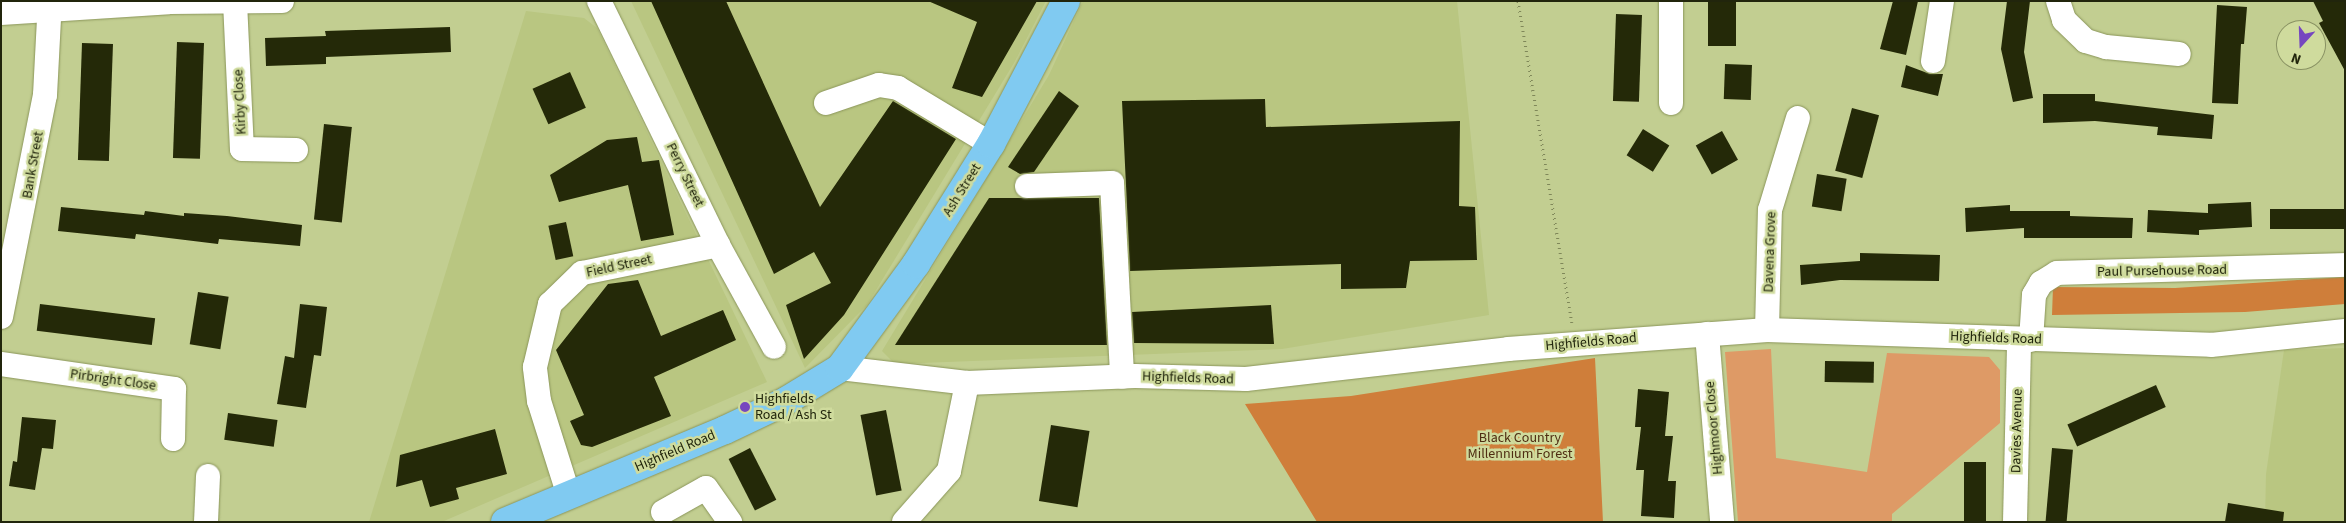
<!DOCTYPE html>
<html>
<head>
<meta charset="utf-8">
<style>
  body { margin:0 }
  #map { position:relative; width:2346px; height:523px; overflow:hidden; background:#c2ce91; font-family:"Source Sans 3",sans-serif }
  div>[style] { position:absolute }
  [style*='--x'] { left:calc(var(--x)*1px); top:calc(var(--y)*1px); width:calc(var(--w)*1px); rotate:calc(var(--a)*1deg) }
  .built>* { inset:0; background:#b9c681 }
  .green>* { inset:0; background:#de9a66 }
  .forest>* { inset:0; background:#cf7e3a }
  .building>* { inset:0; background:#242908; transform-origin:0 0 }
  .path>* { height:3px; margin-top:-1.5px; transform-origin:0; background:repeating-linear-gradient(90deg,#7f8759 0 1px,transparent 0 5px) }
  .roads { filter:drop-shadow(0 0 1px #8b965b) drop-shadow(0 0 1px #8b965b) }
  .minor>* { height:24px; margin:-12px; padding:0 12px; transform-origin:12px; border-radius:12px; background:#fff }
  .major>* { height:28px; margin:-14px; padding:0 14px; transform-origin:14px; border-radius:14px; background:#80caf1 }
  .dots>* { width:14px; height:14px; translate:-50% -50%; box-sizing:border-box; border:2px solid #cfdb9d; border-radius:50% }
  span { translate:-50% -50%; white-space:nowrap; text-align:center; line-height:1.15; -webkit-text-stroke:5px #cfdb9d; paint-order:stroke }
  .street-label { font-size:14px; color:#21250c }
  .poi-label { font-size:14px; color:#21250c }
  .left { translate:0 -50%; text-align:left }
  .park-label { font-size:14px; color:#4f2d12 }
  .frame { position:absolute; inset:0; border:2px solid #21250c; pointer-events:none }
  .north { position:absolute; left:2276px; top:20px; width:50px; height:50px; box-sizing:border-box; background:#cfdb9d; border:1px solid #899263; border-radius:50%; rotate:200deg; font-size:14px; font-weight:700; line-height:20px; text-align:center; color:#21250c }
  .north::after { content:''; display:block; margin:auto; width:18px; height:22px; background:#7647bf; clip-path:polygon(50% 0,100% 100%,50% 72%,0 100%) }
</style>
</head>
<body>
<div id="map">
  <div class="built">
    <div style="clip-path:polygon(631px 1px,1046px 1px,1014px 63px,867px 305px,805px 368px)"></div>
    <div style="clip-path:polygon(1083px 1px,1457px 1px,1489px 315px,1282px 349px,895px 364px,882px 351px,1049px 75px)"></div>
    <div style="clip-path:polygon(526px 11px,584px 18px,597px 28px,767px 382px,444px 521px,369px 522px)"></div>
    <div style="clip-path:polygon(2345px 348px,2345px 522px,2265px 522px,2266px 474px,2284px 350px)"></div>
  </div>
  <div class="green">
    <div style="clip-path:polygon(1771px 349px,1776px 458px,1867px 472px,1887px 353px,1989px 357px,2000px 370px,2000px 423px,1892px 514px,1892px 522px,1738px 522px,1725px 352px)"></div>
  </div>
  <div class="forest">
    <div style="clip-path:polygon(2345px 277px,2345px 304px,2245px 312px,2052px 315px,2053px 287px,2175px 288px)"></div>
    <div style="clip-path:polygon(1595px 358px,1603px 522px,1317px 522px,1245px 404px,1351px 396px)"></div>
  </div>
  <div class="building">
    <div style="clip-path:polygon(651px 1px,726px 1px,820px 207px,893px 101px,956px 139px,844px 315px,804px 359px,786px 305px,831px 283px,814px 252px,774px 274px)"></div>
    <div style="clip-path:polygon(928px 1px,1037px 1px,982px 97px,952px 88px,977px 22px)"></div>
    <div style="left:1708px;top:1px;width:28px;height:45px"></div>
    <div style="clip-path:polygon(1893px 1px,1918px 1px,1906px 55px,1880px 49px)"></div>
    <div style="clip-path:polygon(2007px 1px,2030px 1px,2024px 52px,2033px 98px,2013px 102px,2001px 49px)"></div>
    <div style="clip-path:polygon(2313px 1px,2345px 1px,2345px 71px,2319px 23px,2323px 21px)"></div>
    <div style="clip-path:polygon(2217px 5px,2247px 7px,2244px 44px,2241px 44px,2238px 104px,2212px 103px)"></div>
    <div style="left:1616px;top:14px;width:26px;height:87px;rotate:2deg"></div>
    <div style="clip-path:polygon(450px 27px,451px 52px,326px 57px,326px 64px,266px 66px,265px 38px,326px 36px,325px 31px)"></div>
    <div style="left:177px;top:42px;width:27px;height:116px;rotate:2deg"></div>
    <div style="left:82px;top:43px;width:31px;height:117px;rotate:2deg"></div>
    <div style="left:1725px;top:64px;width:27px;height:35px;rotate:2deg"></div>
    <div style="clip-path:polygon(1906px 65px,1930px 74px,1943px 74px,1938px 96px,1901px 87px)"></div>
    <div style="left:570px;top:72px;width:39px;height:41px;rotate:66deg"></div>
    <div style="clip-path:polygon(1059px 91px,1079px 106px,1034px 172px,1020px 174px,1008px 167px)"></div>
    <div style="clip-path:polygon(2043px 94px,2095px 94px,2095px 101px,2214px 115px,2212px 139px,2157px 135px,2158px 127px,2095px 121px,2043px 123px)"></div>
    <div style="clip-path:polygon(1265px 99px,1266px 127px,1460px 121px,1459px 206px,1475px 207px,1477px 260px,1410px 261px,1406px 288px,1341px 289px,1341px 264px,1130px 271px,1122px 101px)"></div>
    <div style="left:1852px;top:108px;width:28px;height:65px;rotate:15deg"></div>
    <div style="left:324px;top:124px;width:28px;height:96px;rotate:6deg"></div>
    <div style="left:1643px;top:129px;width:31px;height:31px;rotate:32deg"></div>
    <div style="left:1722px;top:131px;width:33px;height:30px;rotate:61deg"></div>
    <div style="clip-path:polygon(637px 137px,642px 162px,659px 160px,674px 235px,641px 241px,628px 185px,559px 202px,550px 175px,607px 140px)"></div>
    <div style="left:1817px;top:174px;width:30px;height:33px;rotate:9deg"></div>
    <div style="clip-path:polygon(989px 198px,1099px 198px,1107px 345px,895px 345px)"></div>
    <div style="clip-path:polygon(2251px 202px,2252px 227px,2199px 230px,2199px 235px,2147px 232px,2148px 210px,2208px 213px,2208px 204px)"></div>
    <div style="clip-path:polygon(2010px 205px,2010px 211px,2070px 211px,2070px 216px,2133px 218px,2132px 238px,2024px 238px,2024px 228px,1966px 232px,1965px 208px)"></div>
    <div style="clip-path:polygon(61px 207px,144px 215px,145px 211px,184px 216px,184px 213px,227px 216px,302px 225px,300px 246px,219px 239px,218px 244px,136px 234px,135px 239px,58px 231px)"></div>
    <div style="left:2345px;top:209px;width:20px;height:75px;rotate:90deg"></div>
    <div style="left:566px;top:222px;width:35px;height:18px;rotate:78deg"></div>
    <div style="clip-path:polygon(1860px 253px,1940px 255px,1939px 281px,1840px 280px,1801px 285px,1800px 265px,1860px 261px)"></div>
    <div style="clip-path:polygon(638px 280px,661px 336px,723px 310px,736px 340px,654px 377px,671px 416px,592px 447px,581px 445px,570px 421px,584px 415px,556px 350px,608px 284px)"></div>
    <div style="left:198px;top:292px;width:31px;height:53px;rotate:9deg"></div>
    <div style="left:40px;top:304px;width:116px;height:27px;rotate:7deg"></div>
    <div style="clip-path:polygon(300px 304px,327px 307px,321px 356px,314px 355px,306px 408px,277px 404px,285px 356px,294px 358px)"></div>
    <div style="clip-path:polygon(1271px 305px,1274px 344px,1134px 343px,1132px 312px)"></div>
    <div style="left:1825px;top:361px;width:49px;height:21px;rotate:1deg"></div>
    <div style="left:2156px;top:385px;width:24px;height:97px;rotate:66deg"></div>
    <div style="clip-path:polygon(1638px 389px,1669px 392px,1665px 436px,1673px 436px,1668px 481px,1676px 481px,1674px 518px,1641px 516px,1644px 470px,1636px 470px,1641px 427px,1635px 427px)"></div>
    <div style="left:886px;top:410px;width:82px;height:26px;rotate:79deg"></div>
    <div style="left:228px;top:413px;width:50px;height:27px;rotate:8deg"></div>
    <div style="clip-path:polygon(22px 417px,56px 420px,53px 449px,42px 448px,35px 490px,9px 486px,13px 461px,17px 462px)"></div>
    <div style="left:1051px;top:425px;width:39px;height:77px;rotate:9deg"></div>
    <div style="clip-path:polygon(495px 429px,507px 474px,456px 488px,459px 499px,430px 507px,422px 480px,396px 487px,400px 455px)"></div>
    <div style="left:750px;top:448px;width:58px;height:24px;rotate:63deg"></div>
    <div style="left:2052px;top:448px;width:21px;height:74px;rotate:5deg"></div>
    <div style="left:1964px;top:462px;width:22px;height:60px"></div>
    <div style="clip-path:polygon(2228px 503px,2284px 512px,2283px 522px,2225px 522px)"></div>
  </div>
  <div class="path">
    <div style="--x:1518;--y:1;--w:326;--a:80.5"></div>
  </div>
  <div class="roads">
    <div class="minor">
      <div style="--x:599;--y:1;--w:271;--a:64"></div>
      <div style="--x:718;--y:245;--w:116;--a:61.2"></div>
      <div style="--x:2058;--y:1;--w:20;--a:72"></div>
      <div style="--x:2064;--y:20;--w:30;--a:44"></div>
      <div style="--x:2086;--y:41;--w:21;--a:17"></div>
      <div style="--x:2106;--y:47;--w:73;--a:5.5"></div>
      <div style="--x:235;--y:2;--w:147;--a:87.3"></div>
      <div style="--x:242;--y:149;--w:54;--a:1.1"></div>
      <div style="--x:1;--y:13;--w:168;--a:-3.7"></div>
      <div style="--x:169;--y:2;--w:113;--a:-0.5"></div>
      <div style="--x:1933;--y:61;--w:61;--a:-81.5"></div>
      <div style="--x:826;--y:103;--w:56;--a:-18.8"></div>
      <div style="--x:879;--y:85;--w:19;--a:9"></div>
      <div style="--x:898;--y:88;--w:109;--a:31.1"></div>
      <div style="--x:1671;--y:103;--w:102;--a:-90"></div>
      <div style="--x:1027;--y:186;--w:85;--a:-2"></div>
      <div style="--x:1112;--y:183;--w:194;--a:87"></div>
      <div style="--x:1;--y:317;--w:226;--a:-78.8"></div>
      <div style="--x:45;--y:95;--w:94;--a:-87"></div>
      <div style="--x:1767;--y:330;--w:120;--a:-88.6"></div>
      <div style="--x:1770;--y:210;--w:96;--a:-73.1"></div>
      <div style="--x:1707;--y:334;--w:189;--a:85.4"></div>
      <div style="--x:2031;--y:340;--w:45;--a:-86.2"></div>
      <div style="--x:2034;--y:295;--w:14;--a:-60"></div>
      <div style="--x:2041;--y:283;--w:19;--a:-32"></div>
      <div style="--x:2057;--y:273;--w:288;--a:-1.6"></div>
      <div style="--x:1;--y:364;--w:175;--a:8.2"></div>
      <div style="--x:174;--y:389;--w:50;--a:91.1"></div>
      <div style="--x:840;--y:368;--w:128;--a:6.7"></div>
      <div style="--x:967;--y:383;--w:168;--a:-2.4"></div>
      <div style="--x:1135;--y:376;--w:111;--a:1.5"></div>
      <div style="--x:1246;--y:379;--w:264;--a:-6.5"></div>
      <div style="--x:1508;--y:349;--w:260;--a:-4.2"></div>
      <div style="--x:1767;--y:330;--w:444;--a:1.9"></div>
      <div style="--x:2211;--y:345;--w:135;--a:-6"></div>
      <div style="--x:569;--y:496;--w:100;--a:-107.5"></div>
      <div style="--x:539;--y:401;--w:34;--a:-97"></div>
      <div style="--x:535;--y:367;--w:65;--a:-76.6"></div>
      <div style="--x:550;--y:304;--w:45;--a:-44.1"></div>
      <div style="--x:582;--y:273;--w:139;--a:-11.6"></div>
      <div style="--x:663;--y:512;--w:49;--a:-29.2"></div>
      <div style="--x:706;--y:488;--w:42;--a:54.8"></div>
      <div style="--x:206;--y:522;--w:46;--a:-87.5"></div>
      <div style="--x:904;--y:522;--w:68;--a:-48.6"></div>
      <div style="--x:949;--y:471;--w:90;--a:-78.4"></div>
      <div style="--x:2015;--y:522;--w:183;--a:-88.7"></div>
    </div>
    <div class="major">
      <div style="--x:505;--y:522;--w:238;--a:-22.7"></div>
      <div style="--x:725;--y:430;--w:68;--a:-25.4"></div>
      <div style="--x:786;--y:401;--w:63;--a:-31.4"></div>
      <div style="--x:840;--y:368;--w:129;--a:-53.8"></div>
      <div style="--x:916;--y:264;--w:142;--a:-58"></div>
      <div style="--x:991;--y:144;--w:161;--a:-62.3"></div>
    </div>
  </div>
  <div class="dots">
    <div style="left:745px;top:407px;background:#7647bf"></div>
  </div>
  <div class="street-label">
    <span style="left:240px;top:102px;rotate:-93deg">Kirby Close</span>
    <span style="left:33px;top:165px;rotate:-80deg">Bank Street</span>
    <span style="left:685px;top:175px;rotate:64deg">Perry Street</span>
    <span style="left:962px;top:190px;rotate:-58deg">Ash Street</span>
    <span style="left:1770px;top:252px;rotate:-88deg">Davena Grove</span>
    <span style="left:619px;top:266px;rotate:-12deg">Field Street</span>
    <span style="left:2162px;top:271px;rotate:-1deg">Paul Pursehouse Road</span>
    <span style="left:1996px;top:338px;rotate:2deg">Highfields Road</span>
    <span style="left:1591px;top:342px;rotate:-5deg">Highfields Road</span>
    <span style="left:1188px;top:378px;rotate:2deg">Highfields Road</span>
    <span style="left:113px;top:380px;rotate:8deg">Pirbright Close</span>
    <span style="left:1714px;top:428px;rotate:-95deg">Highmoor Close</span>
    <span style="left:2017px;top:431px;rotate:-89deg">Davies Avenue</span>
    <span style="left:675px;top:451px;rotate:-23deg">Highfield Road</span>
  </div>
  <div class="poi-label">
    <span class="left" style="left:755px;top:407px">Highfields<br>Road / Ash St</span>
  </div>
  <div class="park-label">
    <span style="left:1520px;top:446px">Black Country<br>Millennium Forest</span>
  </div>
  <div class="frame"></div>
  <div class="north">N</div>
</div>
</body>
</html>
